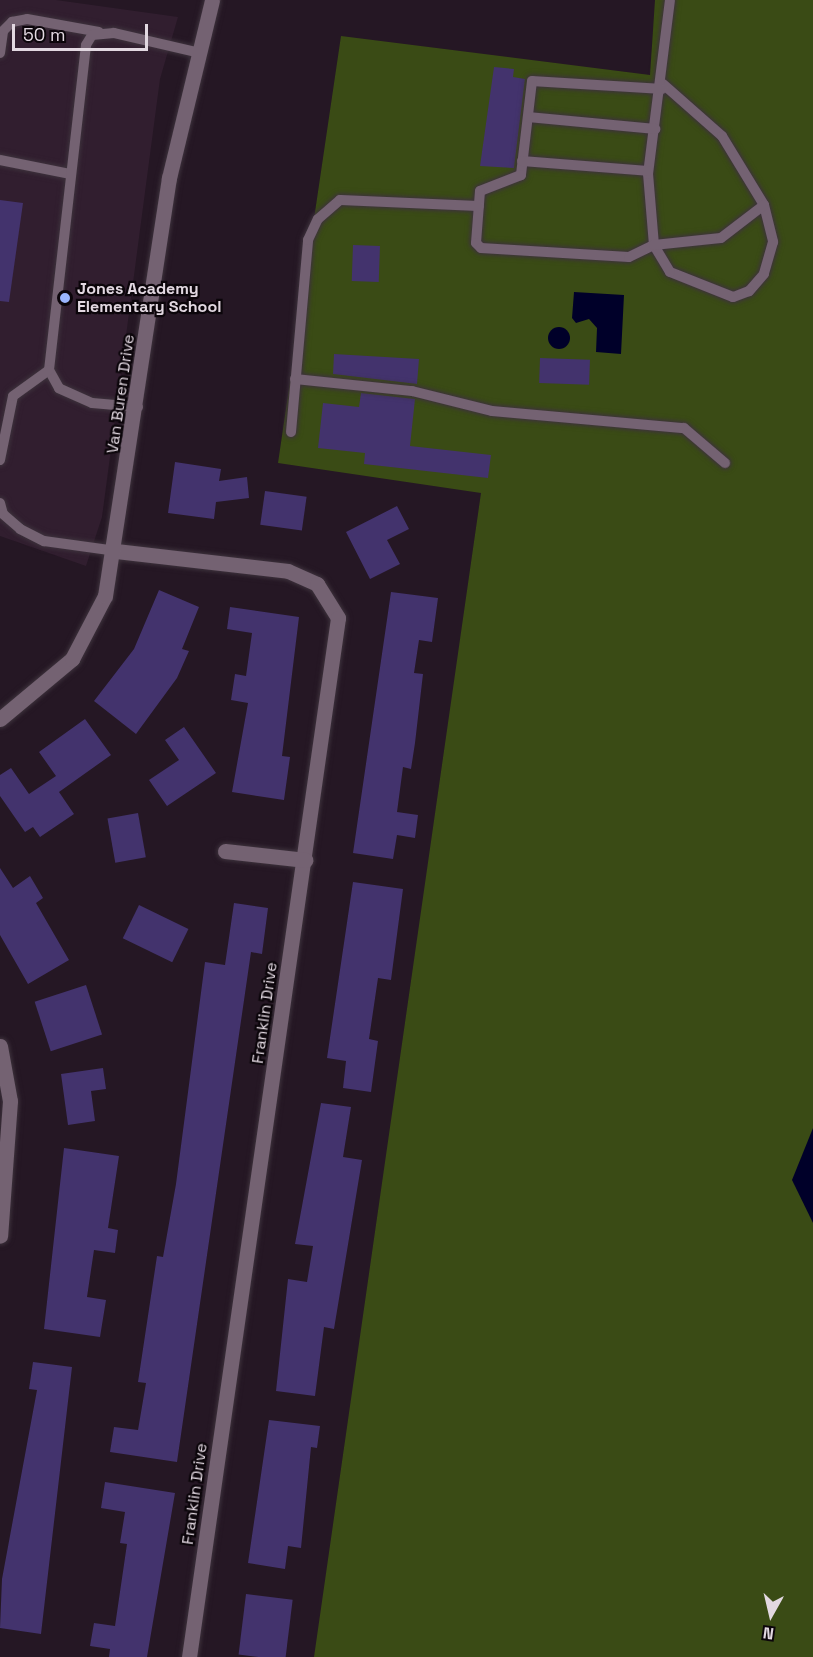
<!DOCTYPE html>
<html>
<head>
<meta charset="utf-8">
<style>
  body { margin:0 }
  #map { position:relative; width:813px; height:1657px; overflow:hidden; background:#251724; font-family:"Space Grotesk",sans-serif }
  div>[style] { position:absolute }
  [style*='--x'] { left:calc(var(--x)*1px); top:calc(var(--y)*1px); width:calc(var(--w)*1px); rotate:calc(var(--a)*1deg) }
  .built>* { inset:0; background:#311e2f }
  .green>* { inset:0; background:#3a4b15 }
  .water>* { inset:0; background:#000029 }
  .round { border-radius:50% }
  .building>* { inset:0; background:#43336d; transform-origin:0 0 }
  .roads { filter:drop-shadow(0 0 2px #3d323c) drop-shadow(0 0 2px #3d323c) }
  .service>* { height:10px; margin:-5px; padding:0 5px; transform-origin:5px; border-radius:5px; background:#746272 }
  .minor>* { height:15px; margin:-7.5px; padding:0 7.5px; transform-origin:7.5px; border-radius:7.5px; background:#746272 }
  .dots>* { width:16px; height:16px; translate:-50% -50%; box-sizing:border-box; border:3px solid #0b050a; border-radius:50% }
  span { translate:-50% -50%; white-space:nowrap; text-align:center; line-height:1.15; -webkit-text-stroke:4.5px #0b050a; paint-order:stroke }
  .poi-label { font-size:16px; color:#e2d8e1; font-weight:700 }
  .left { translate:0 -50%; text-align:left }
  .street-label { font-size:16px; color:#e2d8e1 }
  .north { position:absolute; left:741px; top:1585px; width:60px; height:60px; -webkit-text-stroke:4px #0b050a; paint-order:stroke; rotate:188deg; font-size:16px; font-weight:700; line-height:24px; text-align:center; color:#e2d8e1 }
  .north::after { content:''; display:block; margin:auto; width:21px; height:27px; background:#e2d8e1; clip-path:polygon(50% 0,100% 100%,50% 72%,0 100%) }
  .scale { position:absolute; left:12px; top:24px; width:136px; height:27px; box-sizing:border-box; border:3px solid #e2d8e1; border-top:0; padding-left:8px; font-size:18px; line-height:21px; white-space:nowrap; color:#e2d8e1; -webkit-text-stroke:4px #0b050a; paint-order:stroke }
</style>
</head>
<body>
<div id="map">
  <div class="built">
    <div style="clip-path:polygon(0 0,56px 0,178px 17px,160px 79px,102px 517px,86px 566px,0 536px)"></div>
  </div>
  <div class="green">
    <div style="clip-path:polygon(655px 0,813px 0,813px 1657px,314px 1657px,481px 493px,278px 463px,341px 36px,650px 75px)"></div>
  </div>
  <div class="water">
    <div style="clip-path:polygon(574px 292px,624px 295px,621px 354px,596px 352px,597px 328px,589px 319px,576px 323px,572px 318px)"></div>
    <div class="round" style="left:548px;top:327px;width:22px;height:22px"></div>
    <div style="clip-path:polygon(813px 1128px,813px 1223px,792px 1180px)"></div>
  </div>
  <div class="building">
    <div style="clip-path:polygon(494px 67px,514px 69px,513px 77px,525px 79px,514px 168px,480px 166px)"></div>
    <div style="clip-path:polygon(0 200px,23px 203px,9px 302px,0 301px)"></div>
    <div style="left:353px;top:245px;width:27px;height:36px;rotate:2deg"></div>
    <div style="clip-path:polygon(334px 354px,419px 359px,417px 384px,333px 374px)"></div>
    <div style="left:540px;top:358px;width:50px;height:25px;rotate:2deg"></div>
    <div style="clip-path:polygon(361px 393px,415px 399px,410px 446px,491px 455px,488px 478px,364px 464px,365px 453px,318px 448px,323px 403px,359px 407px)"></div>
    <div style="clip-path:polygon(175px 462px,221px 469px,219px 481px,247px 477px,249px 498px,216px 502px,214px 519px,168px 513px)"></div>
    <div style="left:265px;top:491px;width:42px;height:34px;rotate:8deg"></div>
    <div style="clip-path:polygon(397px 506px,409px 529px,387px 540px,400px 564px,370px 579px,346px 532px)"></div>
    <div style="clip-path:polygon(159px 590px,199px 607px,182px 649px,189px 651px,177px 678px,136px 734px,94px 701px,134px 649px)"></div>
    <div style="clip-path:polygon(391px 592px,438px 598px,432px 642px,419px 640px,414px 673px,423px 674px,415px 743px,411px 769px,403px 767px,397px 812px,418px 815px,415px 838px,397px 835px,393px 859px,353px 853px)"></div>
    <div style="clip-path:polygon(230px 607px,299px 617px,282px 756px,290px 757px,284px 800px,232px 792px,248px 703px,231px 700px,235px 674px,246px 676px,252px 633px,227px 629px)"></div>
    <div style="clip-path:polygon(85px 719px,111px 755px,59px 792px,74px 814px,40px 837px,33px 827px,25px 832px,0 796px,0 775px,11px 768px,29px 794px,56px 776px,39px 752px)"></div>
    <div style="clip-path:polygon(184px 727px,216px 773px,167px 806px,149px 780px,179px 760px,165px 740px)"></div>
    <div style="left:138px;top:813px;width:45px;height:31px;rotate:80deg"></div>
    <div style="clip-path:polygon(0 868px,13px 888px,30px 876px,43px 898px,36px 903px,69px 960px,28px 984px,0 935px)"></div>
    <div style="clip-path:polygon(353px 882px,403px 889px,391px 980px,378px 978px,369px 1039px,378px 1041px,371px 1092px,343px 1088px,346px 1061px,327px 1058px)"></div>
    <div style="clip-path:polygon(234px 903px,268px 908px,262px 954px,251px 952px,177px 1462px,110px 1452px,114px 1427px,138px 1430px,146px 1383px,138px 1382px,157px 1256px,163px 1257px,176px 1184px,205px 962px,225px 965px)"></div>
    <div style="left:139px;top:905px;width:55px;height:37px;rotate:26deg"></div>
    <div style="left:86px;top:985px;width:52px;height:54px;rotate:72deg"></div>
    <div style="clip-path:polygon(103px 1068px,106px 1089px,91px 1091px,95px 1121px,68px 1125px,61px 1074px)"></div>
    <div style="clip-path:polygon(321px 1103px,351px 1107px,343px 1157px,362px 1160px,334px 1329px,324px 1327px,315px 1396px,276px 1391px,288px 1279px,307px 1282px,313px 1246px,295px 1244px)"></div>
    <div style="clip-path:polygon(64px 1148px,119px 1156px,108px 1228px,118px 1230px,115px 1253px,94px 1250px,87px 1297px,106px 1300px,100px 1337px,44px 1329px)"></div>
    <div style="clip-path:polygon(33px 1362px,72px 1367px,41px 1634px,0 1628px,2px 1579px,37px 1390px,29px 1389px)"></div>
    <div style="clip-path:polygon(269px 1420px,320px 1426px,317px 1448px,311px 1447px,301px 1548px,288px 1546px,285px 1569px,248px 1563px)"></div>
    <div style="clip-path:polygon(105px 1482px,175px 1493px,147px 1657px,109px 1657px,110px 1649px,90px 1646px,94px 1623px,115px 1626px,127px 1544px,120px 1543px,125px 1512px,101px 1508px)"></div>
    <div style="left:246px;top:1594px;width:47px;height:61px;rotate:7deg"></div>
  </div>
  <div class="roads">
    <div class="service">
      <div style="--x:0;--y:53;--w:22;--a:-82"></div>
      <div style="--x:3;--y:31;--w:13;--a:-45"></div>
      <div style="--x:12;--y:22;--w:15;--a:-11"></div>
      <div style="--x:27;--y:19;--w:73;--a:10.2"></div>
      <div style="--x:663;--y:84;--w:79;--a:41.4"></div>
      <div style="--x:722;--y:136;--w:81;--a:58.7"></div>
      <div style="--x:764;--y:205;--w:38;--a:76"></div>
      <div style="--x:773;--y:242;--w:33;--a:106"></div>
      <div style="--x:764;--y:274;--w:23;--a:131"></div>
      <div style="--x:749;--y:291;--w:17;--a:159"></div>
      <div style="--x:733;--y:297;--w:68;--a:-158.4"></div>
      <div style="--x:670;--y:272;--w:31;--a:-121"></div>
      <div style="--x:654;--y:245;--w:71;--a:-94.8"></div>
      <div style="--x:648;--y:174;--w:175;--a:-82.8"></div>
      <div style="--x:662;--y:89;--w:130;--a:-176.5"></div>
      <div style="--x:532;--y:81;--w:95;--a:96.7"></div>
      <div style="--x:521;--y:175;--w:44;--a:158.7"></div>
      <div style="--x:480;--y:191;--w:52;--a:94.4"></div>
      <div style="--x:476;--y:243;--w:7;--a:45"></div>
      <div style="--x:481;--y:248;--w:148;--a:3.5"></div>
      <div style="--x:629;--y:257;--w:28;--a:-26"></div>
      <div style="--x:654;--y:245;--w:67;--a:-6"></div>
      <div style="--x:721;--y:238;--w:54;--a:-37.5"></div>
      <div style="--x:528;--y:117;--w:128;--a:5.4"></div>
      <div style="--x:0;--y:160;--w:71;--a:11.3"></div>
      <div style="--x:522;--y:161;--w:126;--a:4.5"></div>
      <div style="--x:295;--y:379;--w:118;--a:5.9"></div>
      <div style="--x:412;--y:391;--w:82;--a:14"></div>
      <div style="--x:492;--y:411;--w:193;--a:5.1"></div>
      <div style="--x:684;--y:428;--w:54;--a:40.5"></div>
      <div style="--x:138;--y:407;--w:46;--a:-175"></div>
      <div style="--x:92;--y:403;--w:36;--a:-156"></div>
      <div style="--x:59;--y:388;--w:21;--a:-119"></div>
      <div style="--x:49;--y:370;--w:327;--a:-83.5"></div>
      <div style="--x:86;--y:45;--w:12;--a:-59"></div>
      <div style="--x:92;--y:35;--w:22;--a:-5"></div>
      <div style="--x:114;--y:33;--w:84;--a:13"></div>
      <div style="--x:291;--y:432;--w:193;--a:-84.9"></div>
      <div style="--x:308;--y:240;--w:23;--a:-65"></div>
      <div style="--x:318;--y:219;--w:29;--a:-41"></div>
      <div style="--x:340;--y:200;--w:139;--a:2.5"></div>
      <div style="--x:0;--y:460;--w:65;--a:-78.5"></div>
      <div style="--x:13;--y:396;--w:44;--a:-35.8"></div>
      <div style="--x:0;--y:503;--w:11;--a:75"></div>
      <div style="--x:3;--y:514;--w:23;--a:41"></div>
      <div style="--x:20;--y:529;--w:27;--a:27"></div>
      <div style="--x:44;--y:541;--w:73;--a:7.9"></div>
    </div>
    <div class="minor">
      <div style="--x:116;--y:551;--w:173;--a:6.6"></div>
      <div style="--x:288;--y:571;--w:32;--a:24"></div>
      <div style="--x:317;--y:584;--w:40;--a:58"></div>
      <div style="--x:338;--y:618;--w:1050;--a:98.16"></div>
      <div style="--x:0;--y:719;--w:94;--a:-39.8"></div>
      <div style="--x:72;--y:659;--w:71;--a:-62.4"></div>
      <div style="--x:105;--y:596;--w:423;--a:-81.3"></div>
      <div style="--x:169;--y:178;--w:183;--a:-76.4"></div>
      <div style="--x:225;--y:851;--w:81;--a:6.4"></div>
      <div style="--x:0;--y:1046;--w:56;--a:79.7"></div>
      <div style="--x:10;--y:1101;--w:135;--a:94.2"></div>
    </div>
  </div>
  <div class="dots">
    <div style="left:65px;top:298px;background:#9ab5fd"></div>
  </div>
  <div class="poi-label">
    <span class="left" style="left:77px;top:298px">Jones Academy<br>Elementary School</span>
  </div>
  <div class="street-label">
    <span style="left:121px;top:394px;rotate:-82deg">Van Buren Drive</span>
    <span style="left:265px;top:1013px;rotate:-82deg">Franklin Drive</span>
    <span style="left:195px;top:1494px;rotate:-82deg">Franklin Drive</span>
  </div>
  <div class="north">N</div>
  <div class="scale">50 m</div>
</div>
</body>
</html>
